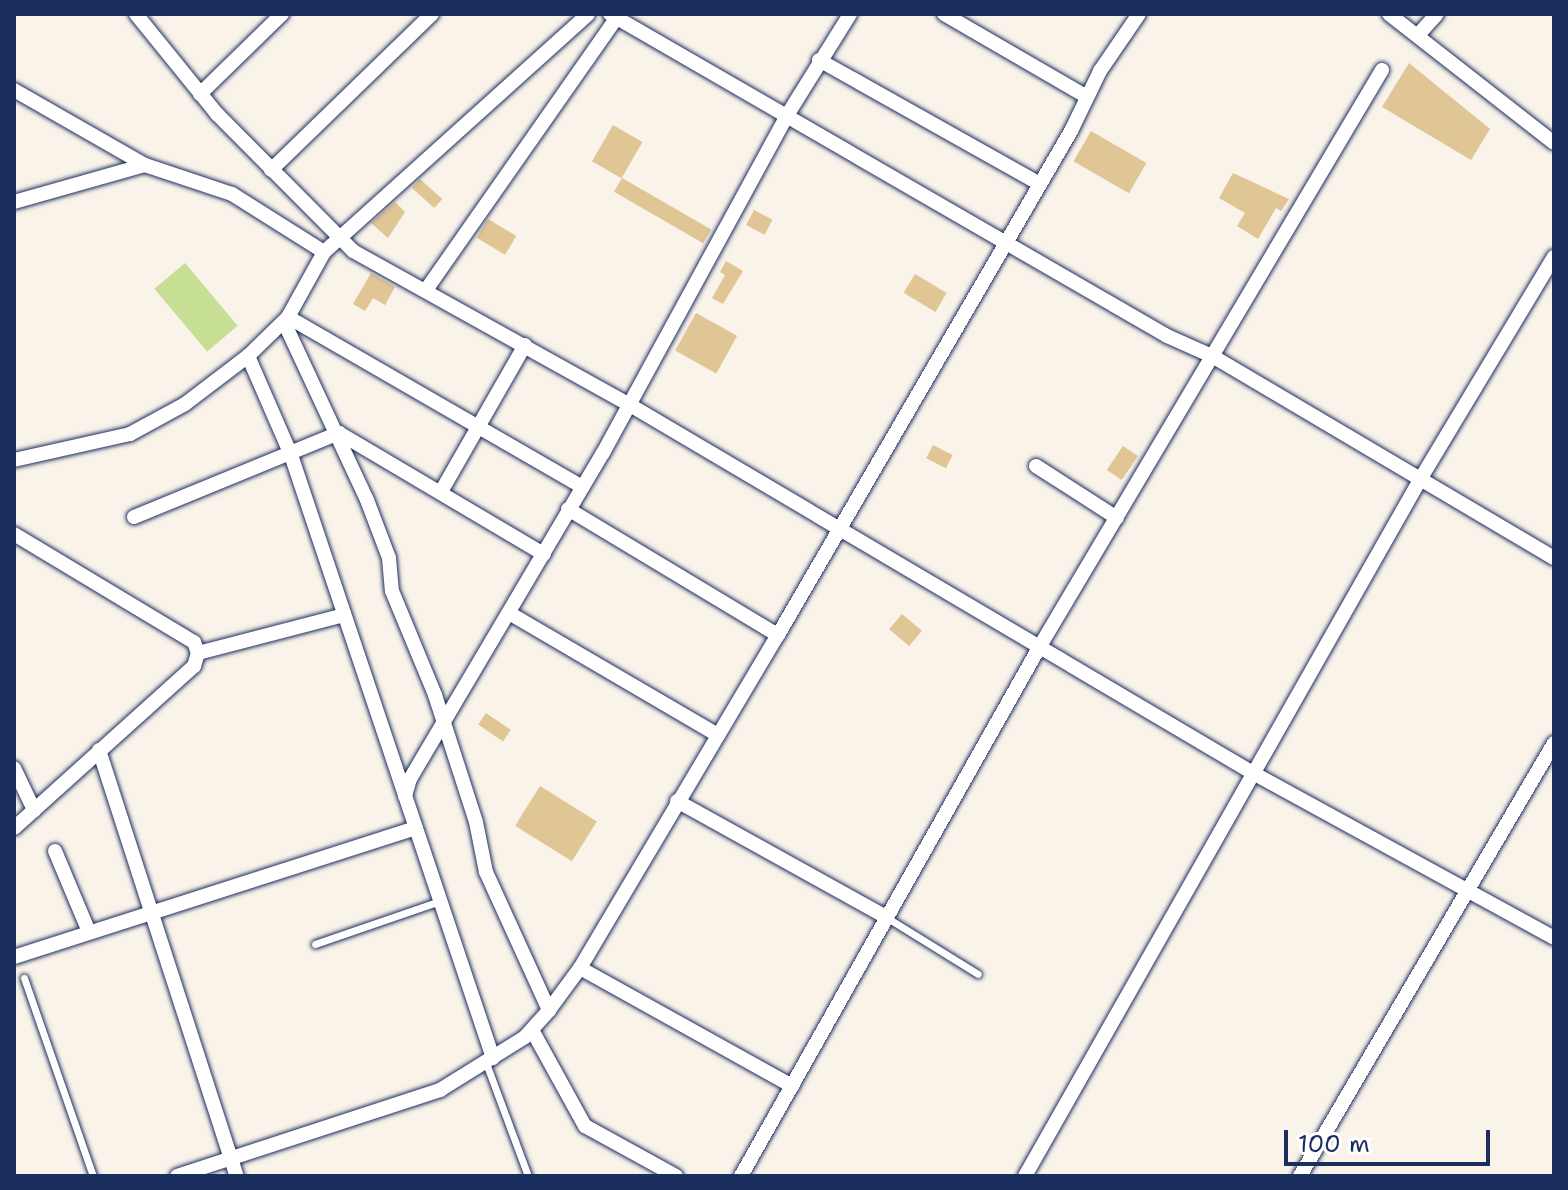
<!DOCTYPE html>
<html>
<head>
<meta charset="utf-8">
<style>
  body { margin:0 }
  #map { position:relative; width:1568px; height:1190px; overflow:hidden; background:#f9f3ea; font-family:"Shantell Sans",sans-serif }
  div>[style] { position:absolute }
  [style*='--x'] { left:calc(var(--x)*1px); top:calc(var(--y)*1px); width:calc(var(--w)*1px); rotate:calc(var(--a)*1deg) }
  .green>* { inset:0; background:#c7df95; transform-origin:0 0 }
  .building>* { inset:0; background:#e0c595; transform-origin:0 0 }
  .roads { filter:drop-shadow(0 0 2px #1b2f5e) drop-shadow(0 0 2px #1b2f5e) }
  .service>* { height:7px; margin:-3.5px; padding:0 3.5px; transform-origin:3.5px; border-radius:3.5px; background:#fff }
  .minor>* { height:14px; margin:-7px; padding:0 7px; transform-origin:7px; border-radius:7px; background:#fff }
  span { translate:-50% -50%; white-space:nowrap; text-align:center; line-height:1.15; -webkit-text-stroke:6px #fff; paint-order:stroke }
  .frame { position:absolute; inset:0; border:16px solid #1b2f5e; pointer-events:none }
  .scale { position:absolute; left:1284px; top:1130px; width:206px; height:36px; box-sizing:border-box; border:4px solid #1b2f5e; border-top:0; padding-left:10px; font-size:24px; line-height:28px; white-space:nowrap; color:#1b2f5e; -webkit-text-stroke:6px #fff; paint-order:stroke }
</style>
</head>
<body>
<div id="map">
  <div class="green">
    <div style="left:185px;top:263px;width:82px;height:40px;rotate:50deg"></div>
  </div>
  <div class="building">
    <div style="clip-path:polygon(1409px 63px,1490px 129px,1471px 160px,1382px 107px)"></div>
    <div style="left:613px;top:125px;width:34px;height:42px;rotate:30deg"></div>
    <div style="left:1091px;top:131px;width:64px;height:35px;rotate:30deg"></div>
    <div style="clip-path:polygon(1233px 173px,1289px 199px,1281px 211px,1276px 208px,1258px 239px,1237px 226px,1245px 213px,1219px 198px)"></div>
    <div style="left:622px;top:178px;width:103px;height:16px;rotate:30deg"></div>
    <div style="left:420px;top:179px;width:30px;height:12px;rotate:42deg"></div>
    <div style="clip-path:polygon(395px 202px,405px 212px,388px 238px,371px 223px)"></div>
    <div style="left:754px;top:210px;width:21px;height:17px;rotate:28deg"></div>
    <div style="left:488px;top:219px;width:33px;height:22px;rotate:31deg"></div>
    <div style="clip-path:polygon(726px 261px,743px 271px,723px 304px,712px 298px,725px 275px,720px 272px)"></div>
    <div style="clip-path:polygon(371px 273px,395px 287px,385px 305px,373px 298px,365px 311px,353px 304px)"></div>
    <div style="left:915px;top:274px;width:37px;height:22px;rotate:31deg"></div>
    <div style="left:696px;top:313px;width:47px;height:43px;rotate:29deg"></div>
    <div style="left:933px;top:445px;width:22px;height:15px;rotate:27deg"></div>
    <div style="left:1123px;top:446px;width:18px;height:29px;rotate:34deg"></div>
    <div style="left:902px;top:614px;width:26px;height:20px;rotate:40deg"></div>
    <div style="left:486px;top:713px;width:30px;height:14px;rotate:34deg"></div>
    <div style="left:540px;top:786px;width:67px;height:47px;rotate:32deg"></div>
  </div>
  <div class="roads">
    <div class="service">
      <div style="--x:886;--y:917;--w:108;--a:31.8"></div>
      <div style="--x:315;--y:944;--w:132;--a:-19"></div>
      <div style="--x:24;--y:978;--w:210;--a:70.8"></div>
      <div style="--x:486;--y:1063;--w:121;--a:69.6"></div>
    </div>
    <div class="minor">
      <div style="--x:136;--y:14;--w:129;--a:51"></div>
      <div style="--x:217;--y:114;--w:193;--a:45.2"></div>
      <div style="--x:353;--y:251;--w:317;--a:29.1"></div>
      <div style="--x:630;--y:405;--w:724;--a:30.57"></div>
      <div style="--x:1253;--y:773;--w:343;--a:28.7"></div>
      <div style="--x:610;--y:14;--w:643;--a:30.03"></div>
      <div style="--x:1167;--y:336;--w:51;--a:24.1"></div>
      <div style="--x:1214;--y:357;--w:395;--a:30.6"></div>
      <div style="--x:944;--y:14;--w:165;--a:30.1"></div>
      <div style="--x:1389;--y:14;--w:209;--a:38"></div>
      <div style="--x:1418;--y:35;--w:28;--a:-48"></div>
      <div style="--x:819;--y:60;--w:251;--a:29.3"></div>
      <div style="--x:14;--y:90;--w:151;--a:29.8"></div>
      <div style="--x:145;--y:165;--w:92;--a:18.4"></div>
      <div style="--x:232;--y:194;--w:109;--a:32.2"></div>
      <div style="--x:200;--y:94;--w:115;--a:-44.3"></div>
      <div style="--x:271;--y:170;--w:224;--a:-44.1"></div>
      <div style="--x:14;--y:202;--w:136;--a:-15.8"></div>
      <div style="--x:426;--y:290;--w:337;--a:-55"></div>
      <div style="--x:288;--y:317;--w:340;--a:30"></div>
      <div style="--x:284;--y:322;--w:196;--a:65"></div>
      <div style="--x:367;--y:500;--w:62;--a:69.2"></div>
      <div style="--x:389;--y:558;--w:33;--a:85"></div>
      <div style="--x:392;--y:591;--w:113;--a:67.5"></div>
      <div style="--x:435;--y:695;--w:133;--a:72.1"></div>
      <div style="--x:476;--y:822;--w:51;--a:78.7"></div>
      <div style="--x:486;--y:872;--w:152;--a:65.5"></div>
      <div style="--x:248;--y:356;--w:108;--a:66.5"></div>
      <div style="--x:291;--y:455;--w:636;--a:71.48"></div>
      <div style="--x:14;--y:460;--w:119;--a:-12.6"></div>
      <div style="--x:130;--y:434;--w:63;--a:-28.6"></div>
      <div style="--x:185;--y:404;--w:79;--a:-37.3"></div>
      <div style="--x:248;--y:356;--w:56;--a:-44.3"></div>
      <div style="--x:288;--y:317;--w:74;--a:-61"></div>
      <div style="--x:324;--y:252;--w:355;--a:-42"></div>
      <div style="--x:1036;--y:466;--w:96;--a:32.7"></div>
      <div style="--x:442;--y:490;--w:167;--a:-60.2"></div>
      <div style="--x:568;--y:509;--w:245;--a:31"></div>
      <div style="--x:134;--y:517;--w:222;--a:-22.3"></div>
      <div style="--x:339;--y:433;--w:238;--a:30.6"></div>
      <div style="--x:14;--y:534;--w:210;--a:31"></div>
      <div style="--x:194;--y:642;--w:12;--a:70"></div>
      <div style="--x:198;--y:653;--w:14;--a:107"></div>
      <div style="--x:194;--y:666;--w:242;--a:138"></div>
      <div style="--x:509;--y:613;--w:242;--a:30.3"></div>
      <div style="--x:198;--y:653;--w:151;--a:-14.6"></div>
      <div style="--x:99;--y:750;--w:448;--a:72.1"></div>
      <div style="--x:14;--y:768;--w:47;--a:64.5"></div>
      <div style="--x:405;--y:796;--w:18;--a:-74"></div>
      <div style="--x:410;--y:779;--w:379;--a:-59.4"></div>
      <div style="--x:603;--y:453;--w:383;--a:-61.4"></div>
      <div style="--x:786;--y:117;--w:121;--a:-58.1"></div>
      <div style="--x:677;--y:801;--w:239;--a:29"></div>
      <div style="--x:55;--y:851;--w:88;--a:67.2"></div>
      <div style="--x:14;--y:957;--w:422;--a:-17.8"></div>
      <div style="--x:580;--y:968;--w:243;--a:29.1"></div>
      <div style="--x:532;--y:1030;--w:110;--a:61.1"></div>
      <div style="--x:585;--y:1126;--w:104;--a:28.8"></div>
      <div style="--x:177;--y:1176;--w:277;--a:-18.1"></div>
      <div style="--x:440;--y:1090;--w:100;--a:-31.9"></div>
      <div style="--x:525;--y:1037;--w:36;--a:-48"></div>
      <div style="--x:549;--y:1010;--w:52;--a:-53.6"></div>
      <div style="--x:580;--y:968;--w:387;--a:-59.3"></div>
      <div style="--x:778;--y:635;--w:583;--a:-59.83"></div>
      <div style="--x:1071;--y:131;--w:67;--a:-64.2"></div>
      <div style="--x:1100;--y:71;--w:69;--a:-55.6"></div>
      <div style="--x:741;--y:1176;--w:609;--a:-60.57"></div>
      <div style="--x:1040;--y:646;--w:670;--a:-59.3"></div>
      <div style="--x:1025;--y:1176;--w:803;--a:-60.43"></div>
      <div style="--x:1421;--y:478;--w:258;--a:-59"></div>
      <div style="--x:1300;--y:1176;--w:502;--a:-59.6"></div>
    </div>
  </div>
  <div class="frame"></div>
  <div class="scale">100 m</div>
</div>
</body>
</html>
